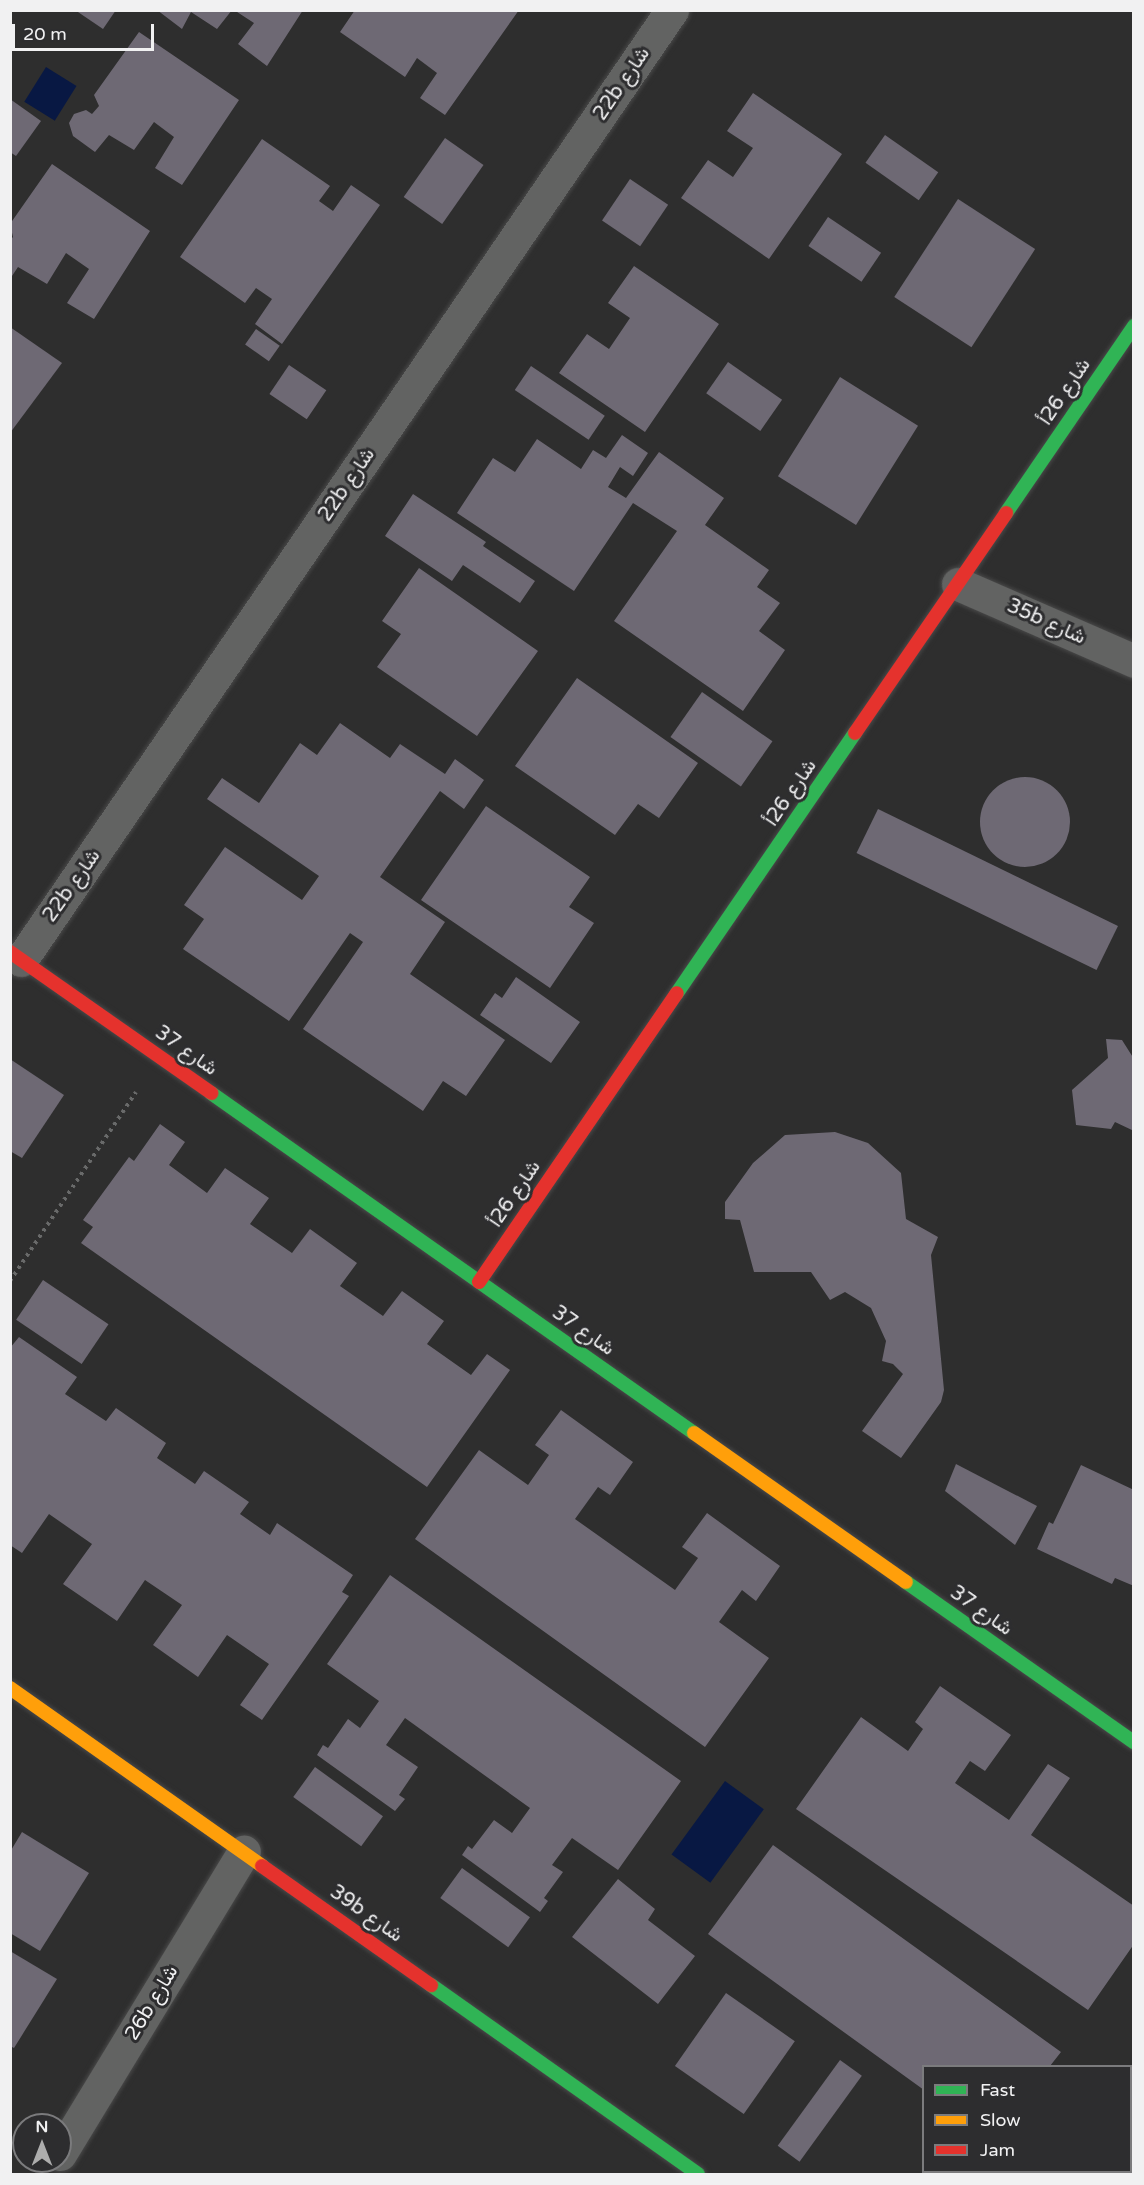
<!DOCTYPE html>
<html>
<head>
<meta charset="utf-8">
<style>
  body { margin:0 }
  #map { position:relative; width:1144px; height:2185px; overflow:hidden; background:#2e2e2e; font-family:"Varela Round",Vazirmatn,sans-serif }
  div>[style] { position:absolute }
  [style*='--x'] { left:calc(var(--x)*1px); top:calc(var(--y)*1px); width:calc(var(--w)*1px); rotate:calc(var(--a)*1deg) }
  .water>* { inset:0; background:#081843; transform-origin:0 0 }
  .building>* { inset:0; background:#6e6974; transform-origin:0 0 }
  .round { border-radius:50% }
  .path>* { height:4px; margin-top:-2px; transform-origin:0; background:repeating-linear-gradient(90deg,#696a6a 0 3px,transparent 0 7.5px) }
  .roads { filter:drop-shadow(0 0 2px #494949) drop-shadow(0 0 2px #494949) }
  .street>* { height:33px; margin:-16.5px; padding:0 16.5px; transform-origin:16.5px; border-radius:16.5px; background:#626362 }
  .fast>* { height:14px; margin:-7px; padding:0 7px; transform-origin:7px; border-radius:7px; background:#30b455 }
  .slow>* { height:14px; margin:-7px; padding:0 7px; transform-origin:7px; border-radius:7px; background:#ff9f0a }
  .jam>* { height:14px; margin:-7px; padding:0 7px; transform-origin:7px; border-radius:7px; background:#e5322d }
  span { translate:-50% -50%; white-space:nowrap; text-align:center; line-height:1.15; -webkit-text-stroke:6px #2d2d2f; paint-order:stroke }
  .street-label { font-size:20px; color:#f1f1f2 }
  .frame { position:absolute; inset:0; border:12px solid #f1f1f2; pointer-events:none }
  .legend { position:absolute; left:922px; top:2065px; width:210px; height:108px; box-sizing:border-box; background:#2d2d2f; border:2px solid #7b7b7d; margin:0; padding:8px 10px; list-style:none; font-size:18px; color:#f1f1f2 }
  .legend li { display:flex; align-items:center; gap:12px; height:30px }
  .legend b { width:30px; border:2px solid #7b7b7d }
  .north { position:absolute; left:12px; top:2113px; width:60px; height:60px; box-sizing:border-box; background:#2d2d2f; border:2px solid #7b7b7d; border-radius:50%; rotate:0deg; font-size:16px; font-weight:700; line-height:24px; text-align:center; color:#f1f1f2 }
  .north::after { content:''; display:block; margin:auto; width:21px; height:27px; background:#adadad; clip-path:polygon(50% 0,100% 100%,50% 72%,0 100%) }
  .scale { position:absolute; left:12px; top:24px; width:142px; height:27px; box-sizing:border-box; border:3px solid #f1f1f2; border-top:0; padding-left:8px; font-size:18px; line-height:21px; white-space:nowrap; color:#f1f1f2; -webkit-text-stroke:4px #2d2d2f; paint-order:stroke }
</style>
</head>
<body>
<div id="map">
  <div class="water">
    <div style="left:46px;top:67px;width:36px;height:41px;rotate:32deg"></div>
    <div style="left:725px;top:1781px;width:48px;height:91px;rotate:36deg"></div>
  </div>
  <div class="building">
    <div style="clip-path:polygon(75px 10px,116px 10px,103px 29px)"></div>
    <div style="clip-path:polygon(157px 10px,232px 10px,217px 29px,191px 12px,182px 29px)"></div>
    <div style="clip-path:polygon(234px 10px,303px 10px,267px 66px,238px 44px,254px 23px)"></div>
    <div style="clip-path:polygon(355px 10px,519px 10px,445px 115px,420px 98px,437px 73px,417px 58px,405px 77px,340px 32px)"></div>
    <div style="clip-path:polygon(139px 32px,239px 100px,182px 185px,155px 168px,174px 137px,154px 122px,134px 150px,109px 135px,95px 152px,73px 136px,69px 123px,74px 114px,86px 110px,92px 114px,99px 106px,94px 95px)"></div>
    <div style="clip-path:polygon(753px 93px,842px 154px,769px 259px,681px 198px,708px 160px,733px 177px,753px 148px,727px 131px)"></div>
    <div style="clip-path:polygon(10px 99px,41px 121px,16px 156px,10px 152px)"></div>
    <div style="left:885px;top:135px;width:65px;height:34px;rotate:35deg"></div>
    <div style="left:445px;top:138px;width:47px;height:72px;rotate:35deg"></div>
    <div style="clip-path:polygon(262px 139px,330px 186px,319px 201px,333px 211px,351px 185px,380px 205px,282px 344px,255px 324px,272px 299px,256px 288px,245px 303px,180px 257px)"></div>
    <div style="clip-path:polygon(52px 164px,150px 231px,94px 319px,67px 303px,89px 269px,66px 253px,47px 284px,18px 267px,10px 279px,10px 240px,13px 237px,10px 224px)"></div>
    <div style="left:630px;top:179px;width:46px;height:50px;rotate:34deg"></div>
    <div style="left:958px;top:199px;width:92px;height:117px;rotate:33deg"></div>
    <div style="left:828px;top:217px;width:64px;height:35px;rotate:34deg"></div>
    <div style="clip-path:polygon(634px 266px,719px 324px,645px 432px,559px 373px,587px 334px,609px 349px,630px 318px,608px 303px)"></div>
    <div style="clip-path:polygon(10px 327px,62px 363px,10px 433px)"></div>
    <div style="left:256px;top:329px;width:29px;height:19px;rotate:35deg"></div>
    <div style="left:728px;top:362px;width:66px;height:38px;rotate:35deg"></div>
    <div style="left:289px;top:365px;width:45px;height:35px;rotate:34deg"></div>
    <div style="left:531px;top:366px;width:89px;height:29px;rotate:34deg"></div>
    <div style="left:840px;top:377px;width:92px;height:117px;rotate:32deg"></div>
    <div style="clip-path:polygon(622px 435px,648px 453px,633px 476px,620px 467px,608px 487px,626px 498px,659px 452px,724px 498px,705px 525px,769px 570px,757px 587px,780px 603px,759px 631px,785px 650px,743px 711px,614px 621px,677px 531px,633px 503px,574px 591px,457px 513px,493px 458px,515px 472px,537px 439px,581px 469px,593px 450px,606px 458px)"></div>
    <div style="clip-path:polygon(413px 494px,486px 542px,483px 546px,535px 581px,520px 603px,463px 565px,452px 581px,385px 536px)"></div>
    <div style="clip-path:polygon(419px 568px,538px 651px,477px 736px,377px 667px,401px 634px,382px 621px)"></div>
    <div style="clip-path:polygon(577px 678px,698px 763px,659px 818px,638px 804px,615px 835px,515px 766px)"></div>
    <div style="left:702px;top:692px;width:86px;height:55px;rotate:35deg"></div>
    <div style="clip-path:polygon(340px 723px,390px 758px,400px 744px,445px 774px,455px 759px,484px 780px,464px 809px,440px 791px,380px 877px,445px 922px,410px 974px,505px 1040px,466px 1096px,443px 1081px,423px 1111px,303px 1029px,363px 942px,350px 933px,289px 1021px,183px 949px,204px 919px,184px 905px,225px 847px,302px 900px,319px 876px,207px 799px,222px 778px,259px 803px,300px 743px,317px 755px)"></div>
    <div class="round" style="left:980px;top:777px;width:90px;height:90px"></div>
    <div style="clip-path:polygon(486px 806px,590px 877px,569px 907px,594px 923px,550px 988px,421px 900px)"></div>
    <div style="left:878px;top:809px;width:267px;height:49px;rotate:26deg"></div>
    <div style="clip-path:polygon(516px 977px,580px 1022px,551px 1063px,480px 1015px,495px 993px,502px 998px)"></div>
    <div style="clip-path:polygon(1106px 1039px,1122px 1040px,1134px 1059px,1134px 1131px,1115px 1122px,1111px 1129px,1076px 1125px,1072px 1090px,1108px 1058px)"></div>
    <div style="clip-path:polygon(10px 1059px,64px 1095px,22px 1158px,10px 1151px)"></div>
    <div style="clip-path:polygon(160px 1124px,185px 1142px,169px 1165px,207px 1193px,225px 1168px,269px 1198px,250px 1224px,292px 1253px,310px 1229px,357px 1263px,340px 1286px,383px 1316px,402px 1291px,444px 1321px,427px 1344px,471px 1375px,487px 1354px,510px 1370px,427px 1487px,81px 1243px,93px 1227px,83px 1220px,129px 1157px,134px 1161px)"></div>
    <div style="clip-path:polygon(835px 1132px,868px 1143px,901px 1173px,906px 1219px,938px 1237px,931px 1255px,944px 1390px,941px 1402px,901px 1458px,862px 1431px,903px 1374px,893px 1364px,882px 1361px,886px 1341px,871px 1308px,845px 1292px,830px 1300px,811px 1272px,754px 1272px,740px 1220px,725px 1219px,725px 1202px,753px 1163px,785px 1135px)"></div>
    <div style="left:43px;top:1280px;width:79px;height:48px;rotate:34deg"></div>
    <div style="clip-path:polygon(19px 1337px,77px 1377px,65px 1394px,106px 1421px,116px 1408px,166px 1443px,157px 1458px,195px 1484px,204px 1471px,249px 1502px,240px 1514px,270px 1535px,277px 1523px,353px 1575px,342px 1592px,349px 1596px,262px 1720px,240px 1705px,269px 1664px,227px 1635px,198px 1677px,153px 1645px,182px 1605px,145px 1580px,117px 1621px,63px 1584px,92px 1544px,49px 1514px,22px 1553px,10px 1545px,10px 1348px)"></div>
    <div style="clip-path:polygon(561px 1410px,633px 1462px,610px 1495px,598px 1487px,575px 1519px,675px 1590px,698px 1558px,682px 1547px,707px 1513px,780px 1566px,756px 1601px,742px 1590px,719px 1622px,769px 1658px,705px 1747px,415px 1539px,479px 1450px,528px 1485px,549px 1455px,535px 1445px)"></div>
    <div style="clip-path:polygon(956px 1464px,1037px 1506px,1015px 1545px,945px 1491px)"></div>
    <div style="clip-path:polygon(1081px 1465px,1134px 1490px,1134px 1586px,1115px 1578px,1112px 1584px,1037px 1549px,1049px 1522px,1053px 1524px)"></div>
    <div style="clip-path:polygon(390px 1575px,681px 1781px,618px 1870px,572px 1838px,552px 1865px,563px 1872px,544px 1898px,548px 1901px,540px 1912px,462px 1855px,468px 1846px,472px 1849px,494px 1820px,512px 1833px,530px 1808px,405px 1718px,386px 1745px,418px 1767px,399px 1795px,405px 1799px,395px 1811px,317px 1755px,323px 1745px,328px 1748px,348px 1719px,360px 1728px,379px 1701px,327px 1664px)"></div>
    <div style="clip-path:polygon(940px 1686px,1011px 1735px,985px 1771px,970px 1761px,955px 1783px,1009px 1820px,1048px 1764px,1070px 1778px,1031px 1835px,1134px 1906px,1134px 1944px,1088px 2010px,796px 1809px,861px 1717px,908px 1751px,923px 1729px,915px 1722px)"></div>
    <div style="left:315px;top:1767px;width:84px;height:37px;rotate:36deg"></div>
    <div style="clip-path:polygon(22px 1832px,89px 1873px,40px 1951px,10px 1933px,10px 1852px)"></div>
    <div style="clip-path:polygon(773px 1845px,1061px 2052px,1050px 2066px,924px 2066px,924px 2090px,708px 1934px)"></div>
    <div style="left:462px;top:1868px;width:84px;height:37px;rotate:36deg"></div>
    <div style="clip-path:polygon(618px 1879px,655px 1909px,648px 1920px,695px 1956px,658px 2004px,572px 1937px)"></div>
    <div style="clip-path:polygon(10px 1951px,57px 1979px,14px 2048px,10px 2046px)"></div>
    <div style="left:726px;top:1993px;width:84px;height:89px;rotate:35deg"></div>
    <div style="left:840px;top:2060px;width:27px;height:106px;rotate:36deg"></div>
  </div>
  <div class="path">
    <div style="--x:10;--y:1281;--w:227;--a:-56.3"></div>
  </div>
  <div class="roads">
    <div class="street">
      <div style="--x:958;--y:584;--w:192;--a:23.6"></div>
      <div style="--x:21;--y:960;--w:1152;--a:-55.58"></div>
      <div style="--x:1130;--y:2110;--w:6;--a:-51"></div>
      <div style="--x:60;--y:2154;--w:354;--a:-58.7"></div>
      <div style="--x:1088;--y:2174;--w:3;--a:-45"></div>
    </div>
    <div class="fast">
      <div style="--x:1006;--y:513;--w:227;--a:-55.6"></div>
      <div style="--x:677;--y:993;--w:315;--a:-55.6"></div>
      <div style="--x:211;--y:1093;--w:591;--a:35.14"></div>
      <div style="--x:906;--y:1582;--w:279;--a:35.1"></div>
      <div style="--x:431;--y:1985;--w:327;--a:35.3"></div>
    </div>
    <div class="slow">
      <div style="--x:694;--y:1433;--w:259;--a:35.1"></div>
      <div style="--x:10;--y:1688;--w:309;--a:35.2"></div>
    </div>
    <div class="jam">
      <div style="--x:855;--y:733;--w:267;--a:-55.5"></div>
      <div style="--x:10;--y:952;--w:246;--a:35"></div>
      <div style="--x:479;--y:1282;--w:350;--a:-55.6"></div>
      <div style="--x:262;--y:1866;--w:207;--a:35.2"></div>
    </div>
  </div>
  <div class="street-label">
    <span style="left:622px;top:84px;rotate:-56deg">22b شارع</span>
    <span style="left:1065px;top:392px;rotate:-56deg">شارع 26أ</span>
    <span style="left:347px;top:485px;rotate:-56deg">22b شارع</span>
    <span style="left:1046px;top:622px;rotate:24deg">35b شارع</span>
    <span style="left:791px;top:793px;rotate:-56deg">شارع 26أ</span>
    <span style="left:72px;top:886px;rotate:-55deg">22b شارع</span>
    <span style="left:186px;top:1051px;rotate:35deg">شارع 37</span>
    <span style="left:515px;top:1194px;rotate:-56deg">شارع 26أ</span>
    <span style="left:583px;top:1331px;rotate:35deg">شارع 37</span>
    <span style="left:981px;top:1611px;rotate:35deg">شارع 37</span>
    <span style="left:366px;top:1914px;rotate:35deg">39b شارع</span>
    <span style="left:152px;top:2003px;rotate:-59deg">26b شارع</span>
  </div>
  <div class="frame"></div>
  <ul class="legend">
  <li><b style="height:8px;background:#30b455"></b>Fast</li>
  <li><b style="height:8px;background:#ff9f0a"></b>Slow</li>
  <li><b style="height:8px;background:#e5322d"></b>Jam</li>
  </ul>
  <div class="north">N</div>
  <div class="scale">20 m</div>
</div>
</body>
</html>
